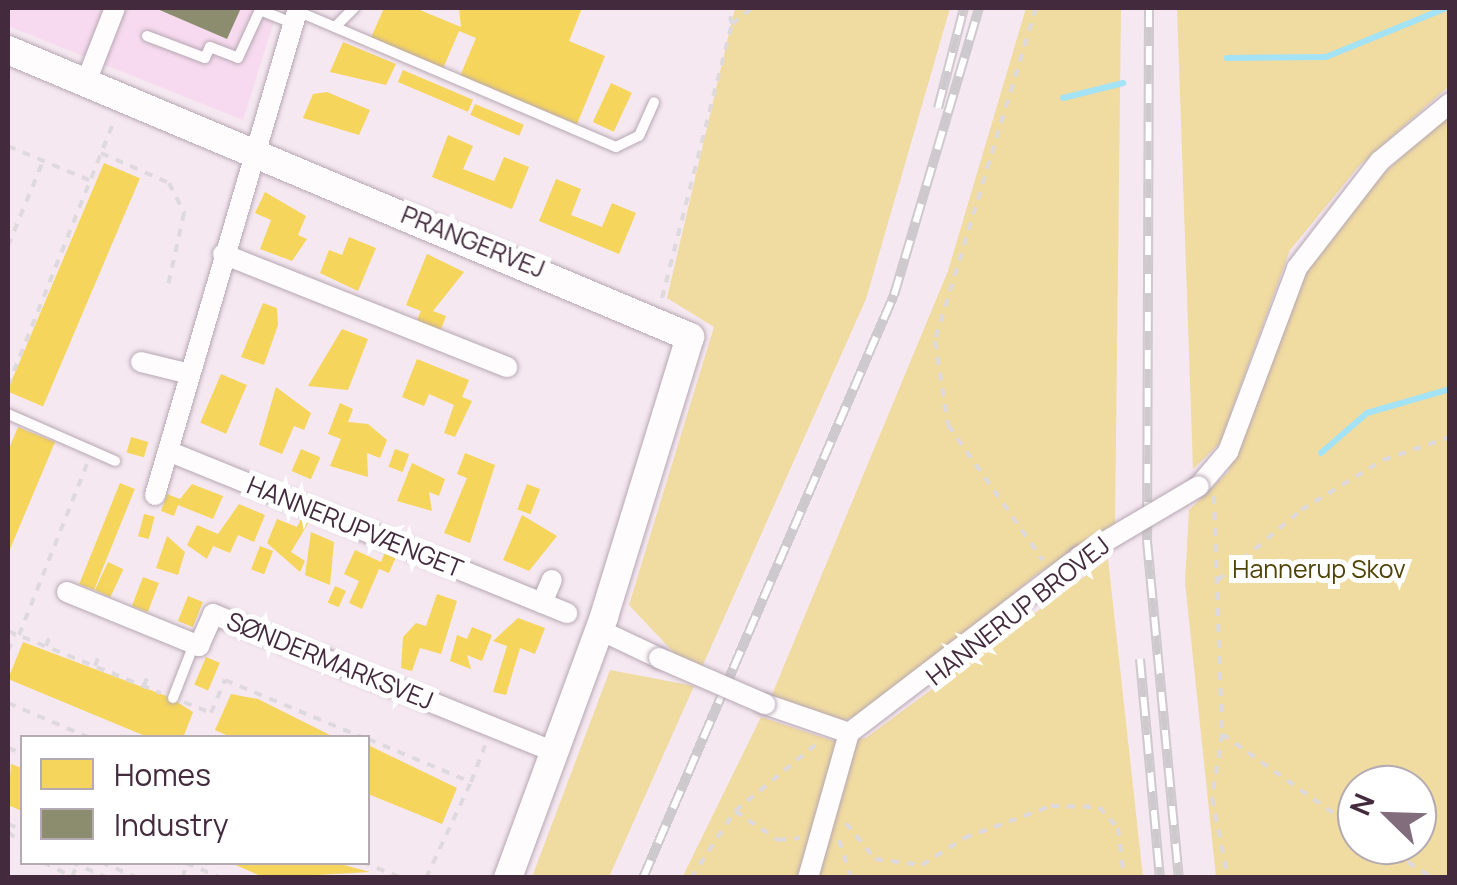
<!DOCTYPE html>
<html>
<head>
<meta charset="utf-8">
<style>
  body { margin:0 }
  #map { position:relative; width:1457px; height:885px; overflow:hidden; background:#f5e8f1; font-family:Manrope,sans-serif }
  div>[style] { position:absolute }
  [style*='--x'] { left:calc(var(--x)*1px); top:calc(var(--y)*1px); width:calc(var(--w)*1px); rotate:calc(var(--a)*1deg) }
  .built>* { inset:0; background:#f7daef }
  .green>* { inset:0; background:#f0dba1 }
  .homes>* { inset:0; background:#f6d55c; transform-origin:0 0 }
  .industry>* { inset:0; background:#8c8c6e }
  .stream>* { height:6px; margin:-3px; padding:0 3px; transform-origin:3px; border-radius:3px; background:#a4e3f6 }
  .path>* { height:4px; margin-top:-2px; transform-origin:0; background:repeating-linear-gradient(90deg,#ded9dd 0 8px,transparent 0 16px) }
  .roads { filter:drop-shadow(0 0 2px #b6a7b2) drop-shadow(0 0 2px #b6a7b2) }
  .lane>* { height:10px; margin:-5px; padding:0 5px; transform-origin:5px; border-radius:5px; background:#fefcfd }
  .street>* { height:20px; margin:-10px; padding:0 10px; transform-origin:10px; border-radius:10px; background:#fefcfd }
  .secondary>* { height:28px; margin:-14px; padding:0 14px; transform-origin:14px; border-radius:14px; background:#fefcfd }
  .rail>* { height:10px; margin-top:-5px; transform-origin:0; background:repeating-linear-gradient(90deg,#fff 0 19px,#cec9cc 0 38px); box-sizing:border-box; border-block:2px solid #cec9cc }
  .bridges { filter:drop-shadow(0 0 2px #b6a7b2) drop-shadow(0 0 2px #b6a7b2) }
  .street-bridge>* { height:20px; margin:-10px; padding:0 10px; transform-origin:10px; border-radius:10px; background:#fefcfd }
  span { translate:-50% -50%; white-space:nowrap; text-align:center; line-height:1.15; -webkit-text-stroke:10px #fff; paint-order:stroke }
  .street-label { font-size:25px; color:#432b3d }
  .park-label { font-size:25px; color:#504307 }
  .frame { position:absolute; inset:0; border:10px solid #432b3d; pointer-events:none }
  .legend { position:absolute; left:20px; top:735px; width:350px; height:130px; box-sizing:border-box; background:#fff; border:2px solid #b4aab1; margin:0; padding:12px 18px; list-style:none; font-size:30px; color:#432b3d }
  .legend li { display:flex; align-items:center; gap:20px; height:50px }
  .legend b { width:50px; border:2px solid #b4aab1 }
  .north { position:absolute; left:1337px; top:765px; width:100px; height:100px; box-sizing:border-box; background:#fff; border:2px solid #b4aab1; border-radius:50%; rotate:293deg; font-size:28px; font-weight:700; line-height:40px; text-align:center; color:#432b3d }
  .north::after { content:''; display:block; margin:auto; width:35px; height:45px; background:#816d7c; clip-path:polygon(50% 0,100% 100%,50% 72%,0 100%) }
</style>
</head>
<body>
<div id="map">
  <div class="built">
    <div style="clip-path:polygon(8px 8px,278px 8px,243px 120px,8px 26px)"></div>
  </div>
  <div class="green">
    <div style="clip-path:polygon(735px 8px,950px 8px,866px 299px,702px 667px,677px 656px,629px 605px,714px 327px,667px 298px)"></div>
    <div style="clip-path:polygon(1026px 8px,1121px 8px,1115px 525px,1037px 574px,878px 706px,838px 723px,771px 697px,948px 271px)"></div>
    <div style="clip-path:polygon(1177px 8px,1450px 8px,1449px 86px,1359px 166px,1290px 250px,1220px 443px,1193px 469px)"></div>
    <div style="clip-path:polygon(evenodd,1449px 113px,1449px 877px,1216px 877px,1185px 582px,1189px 510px,1228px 472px,1302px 274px,1366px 190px,1449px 113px,1357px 785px,1417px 785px,1417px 845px,1357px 845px,1357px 785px)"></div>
    <div style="clip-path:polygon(1108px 559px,1143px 877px,682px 878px,761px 717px,834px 741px,866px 738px)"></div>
    <div style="clip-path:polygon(610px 670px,694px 686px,609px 877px,532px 877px)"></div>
  </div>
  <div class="homes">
    <div style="clip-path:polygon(384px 8px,415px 8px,461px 27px,459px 8px,582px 8px,569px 41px,605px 56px,577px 124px,460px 76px,476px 38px,459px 31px,442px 71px,370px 40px)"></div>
    <div style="clip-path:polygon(343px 42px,396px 64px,386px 85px,330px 72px)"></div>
    <div style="left:403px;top:70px;width:76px;height:13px;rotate:23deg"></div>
    <div style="left:611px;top:83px;width:23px;height:43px;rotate:25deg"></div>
    <div style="clip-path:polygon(327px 92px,370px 110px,359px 135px,303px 118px,313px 94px)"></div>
    <div style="left:475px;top:104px;width:53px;height:12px;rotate:23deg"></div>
    <div style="clip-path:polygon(448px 135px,473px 146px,463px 169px,494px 181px,504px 157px,529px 167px,512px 209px,432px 177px)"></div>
    <div style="left:104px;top:163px;width:39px;height:248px;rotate:23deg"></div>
    <div style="clip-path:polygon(556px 179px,581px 189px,571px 215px,602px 227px,612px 203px,636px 213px,619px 254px,539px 221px)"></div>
    <div style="clip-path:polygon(265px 192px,306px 216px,298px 235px,307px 239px,292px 261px,260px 249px,271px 220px,255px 213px)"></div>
    <div style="clip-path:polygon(349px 237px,376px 248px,358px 291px,320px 273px,329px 250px,342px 255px)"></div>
    <div style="clip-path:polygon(427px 254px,464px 272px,433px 311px,446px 316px,440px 332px,416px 322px,421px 311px,406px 305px)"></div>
    <div style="clip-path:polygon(263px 303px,277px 308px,278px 325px,264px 365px,241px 357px)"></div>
    <div style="clip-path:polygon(342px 329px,368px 339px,348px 390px,308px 386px)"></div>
    <div style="clip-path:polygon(417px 359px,469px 380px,462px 397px,472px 401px,455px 437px,444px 433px,454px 405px,429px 394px,424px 406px,402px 397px)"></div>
    <div style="left:221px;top:374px;width:28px;height:53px;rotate:23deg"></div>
    <div style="clip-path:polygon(276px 387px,311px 413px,304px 430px,294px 426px,282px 454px,259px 445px)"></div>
    <div style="clip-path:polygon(340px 403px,353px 409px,348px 422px,368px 424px,387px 440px,380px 458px,367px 453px,368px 477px,330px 466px,341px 439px,328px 434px)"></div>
    <div style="clip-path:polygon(18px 427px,55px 442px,8px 554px,8px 451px)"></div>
    <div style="left:131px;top:437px;width:18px;height:16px;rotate:16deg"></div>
    <div style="left:301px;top:449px;width:21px;height:24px;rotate:23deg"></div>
    <div style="left:395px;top:449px;width:15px;height:19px;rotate:20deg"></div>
    <div style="clip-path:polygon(465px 453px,495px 465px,470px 543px,444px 533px,467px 478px,457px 474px)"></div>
    <div style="clip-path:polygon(412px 463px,445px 479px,439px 496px,429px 492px,432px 511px,397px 501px)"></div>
    <div style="left:120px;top:483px;width:16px;height:109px;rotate:22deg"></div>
    <div style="clip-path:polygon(192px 484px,223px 496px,213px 519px,178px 505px,174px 516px,161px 511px,167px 494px,180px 499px)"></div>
    <div style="left:527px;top:484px;width:14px;height:27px;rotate:21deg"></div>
    <div style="clip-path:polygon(239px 504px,265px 515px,254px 542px,238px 535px,230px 553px,213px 546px,207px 559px,187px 545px,197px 525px,218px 534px)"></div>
    <div style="left:144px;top:514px;width:11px;height:23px;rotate:15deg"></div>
    <div style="clip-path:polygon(522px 515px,557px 536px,529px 571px,503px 560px)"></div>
    <div style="clip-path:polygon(302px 517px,310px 520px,291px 552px,305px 561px,300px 572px,267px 543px,277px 519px,297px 527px)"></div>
    <div style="clip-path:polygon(311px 532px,334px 542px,330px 585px,305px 575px)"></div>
    <div style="clip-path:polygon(167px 536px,185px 552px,178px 575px,156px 568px)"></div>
    <div style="left:260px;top:546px;width:14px;height:25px;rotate:21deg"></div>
    <div style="clip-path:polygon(355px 550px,381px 562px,385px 552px,396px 557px,389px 573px,379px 569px,362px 609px,349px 603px,359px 581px,344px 574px)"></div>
    <div style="left:108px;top:562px;width:17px;height:31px;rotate:25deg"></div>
    <div style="left:143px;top:577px;width:17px;height:31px;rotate:21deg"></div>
    <div style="left:335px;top:586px;width:12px;height:18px;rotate:24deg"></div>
    <div style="clip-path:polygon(437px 594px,457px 601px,441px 654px,420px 648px,412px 671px,401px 668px,403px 637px,416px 623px,426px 626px)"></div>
    <div style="left:188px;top:596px;width:16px;height:27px;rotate:22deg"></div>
    <div style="clip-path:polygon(518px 618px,545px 628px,535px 654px,520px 648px,506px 695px,493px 692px,507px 646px,493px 641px)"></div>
    <div style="clip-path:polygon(472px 627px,492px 635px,482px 661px,467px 655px,471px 669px,450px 661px,457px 635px,467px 639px)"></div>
    <div style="clip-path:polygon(23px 642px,169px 697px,193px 712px,183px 738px,150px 738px,8px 679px)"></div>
    <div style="left:206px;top:657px;width:15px;height:30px;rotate:23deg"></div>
    <div style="clip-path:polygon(231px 694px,258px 699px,336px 738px,233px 738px,215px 730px)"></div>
    <div style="clip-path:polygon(370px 746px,457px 788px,442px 824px,368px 794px)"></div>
    <div style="clip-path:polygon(11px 764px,22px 768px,22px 811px,8px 805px)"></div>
    <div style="clip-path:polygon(229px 862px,333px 862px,370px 872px,265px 878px)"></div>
  </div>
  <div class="industry">
    <div style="clip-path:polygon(155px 8px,241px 8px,227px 39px)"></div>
  </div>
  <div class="stream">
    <div style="--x:1227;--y:58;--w:99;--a:-0.6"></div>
    <div style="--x:1326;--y:57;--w:130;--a:-22.2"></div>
    <div style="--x:1063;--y:98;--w:62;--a:-14"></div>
    <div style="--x:1321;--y:453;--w:61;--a:-41"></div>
    <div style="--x:1367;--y:413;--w:86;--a:-16.1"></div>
  </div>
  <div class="path">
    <div style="--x:1036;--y:8;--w:348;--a:106.9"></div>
    <div style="--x:935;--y:341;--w:85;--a:81.2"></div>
    <div style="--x:948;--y:425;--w:165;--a:54.9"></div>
    <div style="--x:732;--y:24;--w:26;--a:-39"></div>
    <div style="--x:8;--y:146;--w:88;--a:22.8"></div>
    <div style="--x:101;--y:153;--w:74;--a:23.8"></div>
    <div style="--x:169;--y:183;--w:34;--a:63"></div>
    <div style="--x:184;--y:213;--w:75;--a:102.4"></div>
    <div style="--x:8;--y:246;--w:92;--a:-67.6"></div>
    <div style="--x:662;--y:298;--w:283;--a:-75.7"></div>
    <div style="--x:732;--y:24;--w:16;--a:-104"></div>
    <div style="--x:8;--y:386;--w:285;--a:-68.2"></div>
    <div style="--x:1214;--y:496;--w:238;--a:88.1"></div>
    <div style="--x:1222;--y:734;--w:166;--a:35.4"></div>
    <div style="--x:1218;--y:580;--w:109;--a:-40.1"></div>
    <div style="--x:1301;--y:510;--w:96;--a:-31.4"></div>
    <div style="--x:1383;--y:460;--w:71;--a:-18.9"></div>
    <div style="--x:8;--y:631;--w:165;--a:22.1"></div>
    <div style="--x:19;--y:635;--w:184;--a:-68.3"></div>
    <div style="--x:46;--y:646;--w:12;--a:-70"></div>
    <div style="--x:8;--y:651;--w:18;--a:-68"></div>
    <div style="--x:95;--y:666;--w:12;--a:-70"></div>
    <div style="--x:144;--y:686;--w:12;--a:-70"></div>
    <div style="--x:184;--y:702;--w:29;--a:22"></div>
    <div style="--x:211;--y:713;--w:36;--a:-67"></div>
    <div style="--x:225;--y:680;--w:151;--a:22.6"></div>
    <div style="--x:8;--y:703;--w:89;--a:23.1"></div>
    <div style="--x:1222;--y:734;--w:65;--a:98.9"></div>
    <div style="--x:1212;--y:798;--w:82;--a:78.7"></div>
    <div style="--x:368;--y:739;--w:112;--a:22.7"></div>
    <div style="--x:471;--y:782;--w:39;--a:-69"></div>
    <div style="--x:8;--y:748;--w:15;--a:20"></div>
    <div style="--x:735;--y:811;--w:52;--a:34"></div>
    <div style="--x:778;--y:840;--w:22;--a:-5"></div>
    <div style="--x:846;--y:823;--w:46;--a:51.1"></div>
    <div style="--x:875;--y:859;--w:47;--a:7.3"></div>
    <div style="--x:922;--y:865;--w:50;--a:-32.7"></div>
    <div style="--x:964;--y:838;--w:93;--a:-20.2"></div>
    <div style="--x:1051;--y:806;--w:48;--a:1.2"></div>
    <div style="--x:1099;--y:807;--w:28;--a:48"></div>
    <div style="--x:1118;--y:828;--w:50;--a:83.2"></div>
    <div style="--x:8;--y:824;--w:15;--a:23"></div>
    <div style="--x:8;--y:832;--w:18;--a:38"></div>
    <div style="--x:839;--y:840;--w:40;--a:72"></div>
    <div style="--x:1381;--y:845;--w:62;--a:32.4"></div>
    <div style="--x:43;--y:862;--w:33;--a:27"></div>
    <div style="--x:72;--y:877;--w:16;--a:-68"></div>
    <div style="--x:71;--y:862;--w:40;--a:23.4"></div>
    <div style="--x:101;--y:862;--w:40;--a:23.4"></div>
    <div style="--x:362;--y:862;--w:43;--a:21.8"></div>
    <div style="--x:186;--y:863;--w:38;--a:23"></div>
    <div style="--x:183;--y:878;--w:16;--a:-79"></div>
    <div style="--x:426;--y:878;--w:106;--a:-64.9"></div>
    <div style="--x:691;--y:878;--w:80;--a:-56.7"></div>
    <div style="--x:735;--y:811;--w:109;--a:-39.4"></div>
  </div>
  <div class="roads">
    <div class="lane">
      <div style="--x:297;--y:11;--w:347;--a:23.1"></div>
      <div style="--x:616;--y:147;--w:25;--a:-26"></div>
      <div style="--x:639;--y:136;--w:37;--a:-66"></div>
      <div style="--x:335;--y:27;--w:27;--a:-45"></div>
      <div style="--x:147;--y:36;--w:62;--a:20.8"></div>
      <div style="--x:205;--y:58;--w:12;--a:-66"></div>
      <div style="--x:210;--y:47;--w:30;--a:21"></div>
      <div style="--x:238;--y:58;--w:53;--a:-65.4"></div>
      <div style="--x:260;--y:10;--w:35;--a:22"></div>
      <div style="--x:8;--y:414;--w:117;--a:23.7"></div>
      <div style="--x:173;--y:698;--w:58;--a:-68.7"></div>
    </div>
    <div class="street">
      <div style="--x:86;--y:82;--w:79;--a:-68.6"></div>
      <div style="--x:223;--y:254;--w:306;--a:21.7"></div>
      <div style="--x:141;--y:362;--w:50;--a:13.8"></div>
      <div style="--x:168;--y:451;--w:431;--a:22.1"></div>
      <div style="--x:1199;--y:486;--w:45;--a:-49.5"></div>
      <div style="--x:1228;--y:452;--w:197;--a:-69.4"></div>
      <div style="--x:1297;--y:268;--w:135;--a:-52.2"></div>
      <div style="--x:1380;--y:161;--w:91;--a:-39.6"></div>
      <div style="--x:155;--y:495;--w:508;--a:-73.64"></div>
      <div style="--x:67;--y:592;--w:143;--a:22.2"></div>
      <div style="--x:199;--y:646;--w:35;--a:-66"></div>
      <div style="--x:213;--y:614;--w:371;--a:22"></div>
      <div style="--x:542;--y:603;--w:25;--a:-67"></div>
      <div style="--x:600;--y:630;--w:65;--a:25.4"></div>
      <div style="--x:765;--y:704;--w:89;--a:19"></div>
      <div style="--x:849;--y:733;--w:290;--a:-37.4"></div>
      <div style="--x:808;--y:878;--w:151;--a:-74.2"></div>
    </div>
    <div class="secondary">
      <div style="--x:8;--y:50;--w:740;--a:22.82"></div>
      <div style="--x:690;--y:337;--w:293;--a:107.1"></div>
      <div style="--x:604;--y:617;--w:278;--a:110.2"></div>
    </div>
  </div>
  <div class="rail">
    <div style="--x:1149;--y:8;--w:533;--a:90.21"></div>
    <div style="--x:1147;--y:541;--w:339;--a:84.6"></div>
    <div style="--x:938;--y:108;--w:103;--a:-75.4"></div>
    <div style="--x:1140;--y:659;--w:220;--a:84.8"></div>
    <div style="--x:643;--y:878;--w:635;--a:-66.71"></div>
    <div style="--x:894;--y:295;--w:299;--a:-73.5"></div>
  </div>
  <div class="bridges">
    <div class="street-bridge">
      <div style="--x:1079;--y:557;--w:139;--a:-30.6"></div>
      <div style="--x:659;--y:658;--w:116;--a:23.5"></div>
    </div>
  </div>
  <div class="street-label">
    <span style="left:473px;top:242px;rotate:22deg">PRANGERVEJ</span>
    <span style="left:355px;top:527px;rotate:22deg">HANNERUPVÆNGET</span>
    <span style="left:1018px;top:611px;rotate:-38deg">HANNERUP BROVEJ</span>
    <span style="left:330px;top:661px;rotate:22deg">SØNDERMARKSVEJ</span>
  </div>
  <div class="park-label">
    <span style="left:1319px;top:569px">Hannerup Skov</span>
  </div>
  <div class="frame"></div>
  <ul class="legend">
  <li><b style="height:28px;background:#f6d55c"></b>Homes</li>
  <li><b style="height:28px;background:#8c8c6e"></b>Industry</li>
  </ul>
  <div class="north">N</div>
</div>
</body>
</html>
